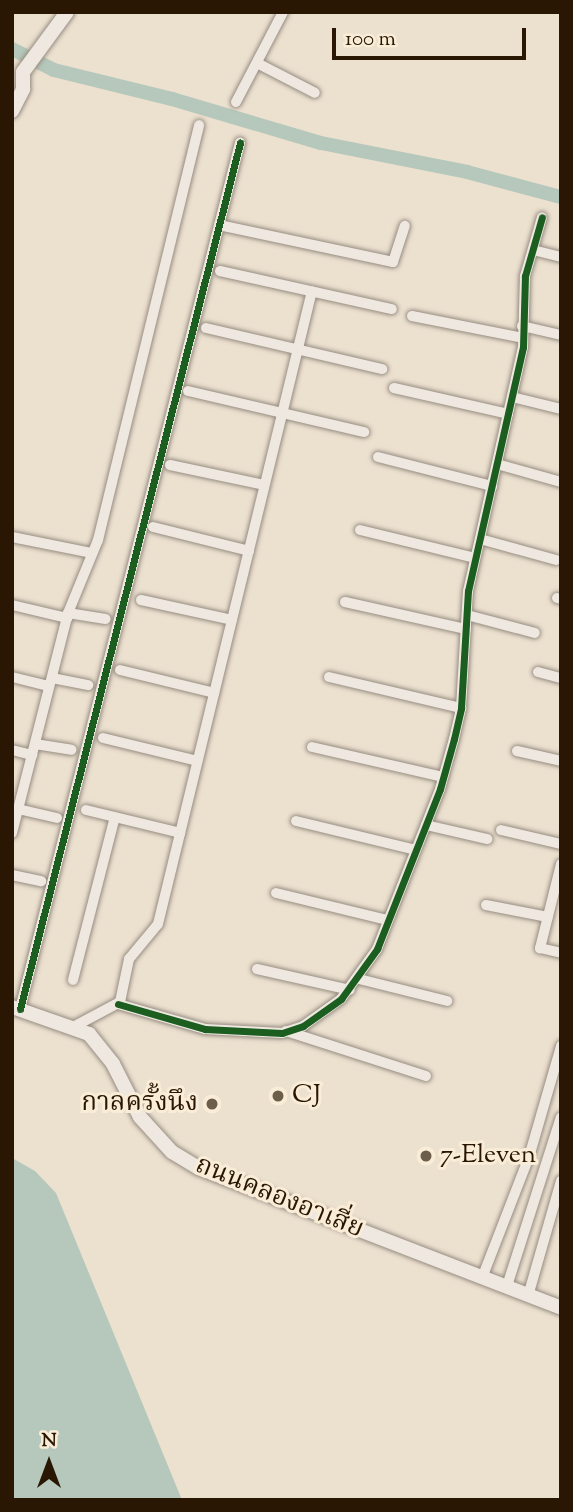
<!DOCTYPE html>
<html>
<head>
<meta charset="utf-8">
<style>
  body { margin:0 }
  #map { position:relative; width:573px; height:1512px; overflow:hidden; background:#ece0cf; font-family:"Sorts Mill Goudy","Noto Serif Thai",serif }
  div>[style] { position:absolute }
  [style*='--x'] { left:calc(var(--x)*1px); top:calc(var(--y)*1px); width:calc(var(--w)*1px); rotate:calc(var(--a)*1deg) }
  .water>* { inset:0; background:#b5c8bb }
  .canal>* { height:14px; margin:-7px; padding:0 7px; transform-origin:7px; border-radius:7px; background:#b5c8bb }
  .roads { filter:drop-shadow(0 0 2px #968d81) drop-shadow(0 0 2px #968d81) }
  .minor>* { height:10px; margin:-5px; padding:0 5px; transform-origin:5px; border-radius:5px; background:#efe8e0 }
  .tertiary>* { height:14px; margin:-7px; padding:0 7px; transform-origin:7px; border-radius:7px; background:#efe8e0 }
  .cycleway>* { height:7px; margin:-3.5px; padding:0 3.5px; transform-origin:3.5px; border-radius:3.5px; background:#1b5e20 }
  .dots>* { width:19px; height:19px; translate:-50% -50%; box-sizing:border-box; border:4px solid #faedd8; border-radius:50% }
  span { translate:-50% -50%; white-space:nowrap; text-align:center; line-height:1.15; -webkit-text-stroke:6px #faedd8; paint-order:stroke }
  .poi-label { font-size:26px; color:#291704 }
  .left { translate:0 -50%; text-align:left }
  .right { translate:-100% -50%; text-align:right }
  .street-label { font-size:26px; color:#291704 }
  .frame { position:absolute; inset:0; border:14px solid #291704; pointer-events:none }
  .north { position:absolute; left:14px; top:1428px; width:70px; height:70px; -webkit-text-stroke:5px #faedd8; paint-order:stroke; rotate:0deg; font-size:19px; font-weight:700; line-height:28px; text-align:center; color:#291704 }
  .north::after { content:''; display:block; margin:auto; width:24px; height:32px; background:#291704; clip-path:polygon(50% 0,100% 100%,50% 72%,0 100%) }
  .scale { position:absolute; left:332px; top:28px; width:194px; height:32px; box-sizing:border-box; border:4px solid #291704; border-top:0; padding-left:9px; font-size:21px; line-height:24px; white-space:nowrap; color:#291704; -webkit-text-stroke:5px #faedd8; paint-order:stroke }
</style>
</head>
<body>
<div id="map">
  <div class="water">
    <div style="clip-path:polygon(12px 1158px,35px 1171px,56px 1193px,182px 1500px,12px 1500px)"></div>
  </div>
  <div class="canal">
    <div style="--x:12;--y:49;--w:47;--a:26.6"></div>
    <div style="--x:54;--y:70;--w:122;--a:13.8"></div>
    <div style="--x:172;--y:99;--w:155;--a:16.5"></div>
    <div style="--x:321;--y:143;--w:149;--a:11.2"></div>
    <div style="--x:467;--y:172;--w:97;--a:14.9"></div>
  </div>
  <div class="roads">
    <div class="minor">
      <div style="--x:257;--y:63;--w:65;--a:27.3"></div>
      <div style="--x:236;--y:102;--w:102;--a:-62.4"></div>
      <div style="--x:219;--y:225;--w:178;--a:12"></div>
      <div style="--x:393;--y:262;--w:38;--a:-72"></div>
      <div style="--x:533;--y:250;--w:29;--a:14"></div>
      <div style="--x:220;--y:271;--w:176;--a:12.5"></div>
      <div style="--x:412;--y:316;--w:113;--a:11.2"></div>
      <div style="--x:522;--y:326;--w:40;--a:13"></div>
      <div style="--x:206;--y:328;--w:181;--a:13.1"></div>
      <div style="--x:394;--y:388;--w:117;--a:12.8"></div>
      <div style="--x:188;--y:391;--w:181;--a:13.1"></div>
      <div style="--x:512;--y:397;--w:50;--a:13.8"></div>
      <div style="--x:378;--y:457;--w:118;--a:14.3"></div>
      <div style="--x:497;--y:464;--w:66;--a:15.7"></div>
      <div style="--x:170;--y:465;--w:96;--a:12"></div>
      <div style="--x:153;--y:527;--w:99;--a:14"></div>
      <div style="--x:360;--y:530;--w:118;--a:13.7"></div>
      <div style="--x:12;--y:537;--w:82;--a:11.3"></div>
      <div style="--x:480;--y:539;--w:79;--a:15.4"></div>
      <div style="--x:557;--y:598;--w:4;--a:14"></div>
      <div style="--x:141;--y:600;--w:93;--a:12.4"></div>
      <div style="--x:345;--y:602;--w:124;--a:12.6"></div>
      <div style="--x:12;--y:605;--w:57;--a:13.3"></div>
      <div style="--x:68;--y:613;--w:38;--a:9"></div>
      <div style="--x:467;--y:615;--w:70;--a:14.8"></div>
      <div style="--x:120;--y:670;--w:97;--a:13.7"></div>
      <div style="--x:538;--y:672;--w:24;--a:15"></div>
      <div style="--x:12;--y:677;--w:38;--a:14"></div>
      <div style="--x:329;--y:677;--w:136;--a:13.2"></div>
      <div style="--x:52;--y:678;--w:37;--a:11"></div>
      <div style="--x:103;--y:738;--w:97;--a:13.7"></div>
      <div style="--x:35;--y:744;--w:37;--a:9"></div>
      <div style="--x:312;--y:747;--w:134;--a:12.9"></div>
      <div style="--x:12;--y:750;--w:21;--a:14"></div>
      <div style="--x:517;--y:751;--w:45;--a:12.8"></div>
      <div style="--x:18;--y:809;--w:40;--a:13"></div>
      <div style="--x:86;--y:810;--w:97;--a:13.7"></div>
      <div style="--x:296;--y:821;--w:123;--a:13.6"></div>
      <div style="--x:426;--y:825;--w:63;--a:12.9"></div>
      <div style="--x:501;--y:830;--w:62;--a:13.1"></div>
      <div style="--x:12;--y:833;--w:227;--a:-75.7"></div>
      <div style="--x:68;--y:613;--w:79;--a:-67.7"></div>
      <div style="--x:98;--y:540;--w:427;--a:-76.3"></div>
      <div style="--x:561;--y:864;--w:87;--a:104"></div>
      <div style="--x:540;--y:948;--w:22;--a:13"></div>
      <div style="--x:12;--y:875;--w:30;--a:12"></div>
      <div style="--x:276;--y:893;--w:115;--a:13.6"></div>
      <div style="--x:486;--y:905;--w:63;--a:11"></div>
      <div style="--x:257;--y:969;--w:95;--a:12.7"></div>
      <div style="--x:359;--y:979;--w:91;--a:14"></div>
      <div style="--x:73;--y:980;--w:168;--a:-75.6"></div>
      <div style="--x:118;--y:1004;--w:91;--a:16"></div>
      <div style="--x:205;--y:1029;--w:77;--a:3"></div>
      <div style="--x:282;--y:1033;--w:22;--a:-18"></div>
      <div style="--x:303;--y:1026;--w:47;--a:-35.4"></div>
      <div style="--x:341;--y:999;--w:62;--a:-54.2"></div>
      <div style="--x:377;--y:949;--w:172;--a:-68.5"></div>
      <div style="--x:440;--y:789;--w:52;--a:-74.4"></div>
      <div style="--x:454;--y:739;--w:32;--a:-77"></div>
      <div style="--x:461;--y:708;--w:117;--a:-86.6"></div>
      <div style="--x:468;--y:591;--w:250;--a:-77.3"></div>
      <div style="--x:523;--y:347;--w:71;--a:-88.4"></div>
      <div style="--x:525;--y:276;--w:61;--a:-73.9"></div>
      <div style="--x:20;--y:1009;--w:894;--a:-75.75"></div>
      <div style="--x:75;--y:1026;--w:51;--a:-28.1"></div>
      <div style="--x:120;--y:1002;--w:44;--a:-78.2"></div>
      <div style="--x:129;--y:959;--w:45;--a:-50.4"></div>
      <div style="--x:158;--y:924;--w:651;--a:-76.33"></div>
      <div style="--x:286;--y:1031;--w:147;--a:17.8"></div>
      <div style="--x:482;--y:1278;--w:130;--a:-68.8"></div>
      <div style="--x:529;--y:1157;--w:116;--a:-73.9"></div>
      <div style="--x:507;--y:1286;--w:177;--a:-72.3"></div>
      <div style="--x:528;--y:1296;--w:120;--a:-74"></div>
    </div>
    <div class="tertiary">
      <div style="--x:12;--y:111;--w:25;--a:-63"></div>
      <div style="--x:23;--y:89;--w:17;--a:-90"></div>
      <div style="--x:23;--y:72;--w:74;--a:-53.7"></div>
      <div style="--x:12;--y:1007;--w:82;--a:19.3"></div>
      <div style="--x:89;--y:1034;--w:38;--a:51"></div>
      <div style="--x:113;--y:1064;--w:59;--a:63"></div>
      <div style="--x:140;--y:1117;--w:47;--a:47.6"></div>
      <div style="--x:172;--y:1152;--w:31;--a:31"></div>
      <div style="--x:199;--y:1168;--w:388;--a:21.1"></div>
    </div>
  </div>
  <div class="cycleway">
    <div style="--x:118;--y:1004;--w:91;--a:16"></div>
    <div style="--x:205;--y:1029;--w:77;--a:3"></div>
    <div style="--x:282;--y:1033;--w:22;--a:-18"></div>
    <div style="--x:303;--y:1026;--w:47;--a:-35.4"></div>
    <div style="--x:341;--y:999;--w:62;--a:-54.2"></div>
    <div style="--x:377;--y:949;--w:172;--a:-68.5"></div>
    <div style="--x:440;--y:789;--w:52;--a:-74.4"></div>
    <div style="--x:454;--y:739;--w:32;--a:-77"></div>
    <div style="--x:461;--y:708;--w:117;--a:-86.6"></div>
    <div style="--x:468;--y:591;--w:250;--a:-77.3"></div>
    <div style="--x:523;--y:347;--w:71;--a:-88.4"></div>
    <div style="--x:525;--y:276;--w:61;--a:-73.9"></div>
    <div style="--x:20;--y:1009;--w:894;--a:-75.75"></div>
  </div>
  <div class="dots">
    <div style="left:278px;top:1096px;background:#6d5d4b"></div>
    <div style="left:212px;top:1104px;background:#6d5d4b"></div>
    <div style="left:426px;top:1156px;background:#6d5d4b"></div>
  </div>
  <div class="poi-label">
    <span class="left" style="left:292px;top:1096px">CJ</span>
    <span class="right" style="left:198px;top:1104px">กาลครั้งนึง</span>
    <span class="left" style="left:440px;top:1156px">7-Eleven</span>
  </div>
  <div class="street-label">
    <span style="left:279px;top:1198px;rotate:22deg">ถนนคลองอาเสี่ย</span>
  </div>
  <div class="frame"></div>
  <div class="north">N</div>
  <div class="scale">100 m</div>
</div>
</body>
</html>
